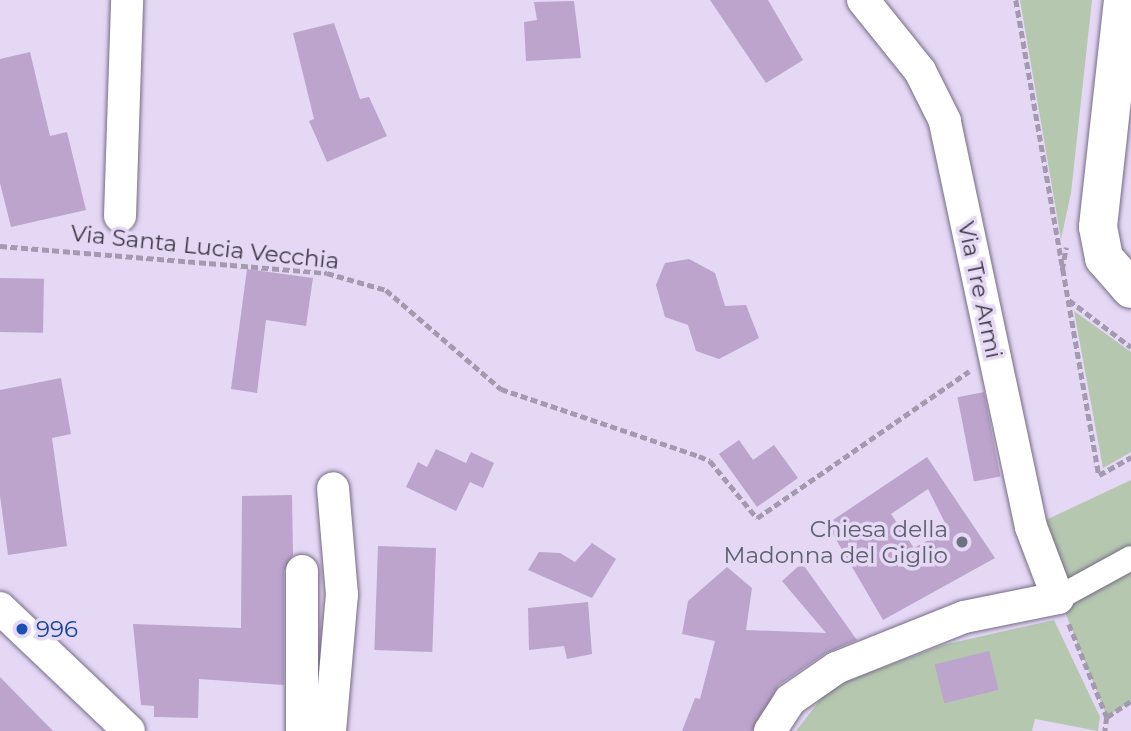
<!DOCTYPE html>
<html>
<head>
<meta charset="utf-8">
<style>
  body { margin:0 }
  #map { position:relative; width:1131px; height:731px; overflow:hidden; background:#e4d8f5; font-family:Montserrat,sans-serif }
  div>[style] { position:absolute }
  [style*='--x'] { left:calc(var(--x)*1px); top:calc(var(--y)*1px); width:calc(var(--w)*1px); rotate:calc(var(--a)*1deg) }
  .green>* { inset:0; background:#b5c7af }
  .building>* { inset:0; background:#bca4cc; transform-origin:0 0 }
  .path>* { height:4.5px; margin-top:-2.25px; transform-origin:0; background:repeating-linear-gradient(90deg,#a39ab0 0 7px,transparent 0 10.5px) }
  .roads { filter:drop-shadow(0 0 2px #766c85) drop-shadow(0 0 2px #766c85) }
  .pedestrian>* { height:24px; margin:-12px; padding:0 12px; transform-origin:12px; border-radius:12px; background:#fff }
  .minor>* { height:32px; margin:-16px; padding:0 16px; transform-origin:16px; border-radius:16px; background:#fff }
  .tertiary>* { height:38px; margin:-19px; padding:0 19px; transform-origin:19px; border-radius:19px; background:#fff }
  .dots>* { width:19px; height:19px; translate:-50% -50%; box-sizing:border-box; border:4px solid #e4d8f5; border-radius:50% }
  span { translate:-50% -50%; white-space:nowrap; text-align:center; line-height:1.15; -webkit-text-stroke:7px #e4d8f5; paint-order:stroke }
  .street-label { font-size:23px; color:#3d3944 }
  .worship-label { font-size:23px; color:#5b616d }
  .right { translate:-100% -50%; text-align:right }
  .transit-label { font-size:23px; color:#164399 }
  .left { translate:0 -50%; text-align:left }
</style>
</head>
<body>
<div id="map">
  <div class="green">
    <div style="clip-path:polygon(1020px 0,1092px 0,1071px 193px,1061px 239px)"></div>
    <div style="clip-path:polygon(1074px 311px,1131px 352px,1131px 452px,1103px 468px)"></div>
    <div style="clip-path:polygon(1131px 480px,1131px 701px,1107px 717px,1031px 527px)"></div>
    <div style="clip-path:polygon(1054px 620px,1100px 717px,1098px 731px,1035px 719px,1032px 731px,796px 731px,830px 687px,943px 645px)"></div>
  </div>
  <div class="building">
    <div style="clip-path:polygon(710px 0,768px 0,803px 60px,766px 83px)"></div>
    <div style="clip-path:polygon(574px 1px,581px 58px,526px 61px,524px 22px,537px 20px,534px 2px)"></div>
    <div style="clip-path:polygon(334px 23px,360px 99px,369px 97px,387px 136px,327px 162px,309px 121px,314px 119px,293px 33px)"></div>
    <div style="clip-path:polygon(30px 52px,50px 136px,67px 132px,86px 210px,11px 227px,0 183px,0 59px)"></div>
    <div style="clip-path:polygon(689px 259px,715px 273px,725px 306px,746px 305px,759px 338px,719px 359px,696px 351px,688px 325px,665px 317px,656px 285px,665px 263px)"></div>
    <div style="clip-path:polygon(247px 269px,313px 278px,306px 326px,266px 320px,257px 393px,231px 389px)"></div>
    <div style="left:0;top:278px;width:44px;height:54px;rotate:1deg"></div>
    <div style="clip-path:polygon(61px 378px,71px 434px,52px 438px,67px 546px,8px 555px,0 496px,0 390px)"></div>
    <div style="left:984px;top:392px;width:86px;height:27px;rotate:79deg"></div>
    <div style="clip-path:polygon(739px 440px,753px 460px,774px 445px,798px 478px,757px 507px,719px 454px)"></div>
    <div style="clip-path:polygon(436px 449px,466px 463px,471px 452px,494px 463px,483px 488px,470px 482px,456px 511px,406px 487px,418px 462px,427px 467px)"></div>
    <div style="clip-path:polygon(evenodd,927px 457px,995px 558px,883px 620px,827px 524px,927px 457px,928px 489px,948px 529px,914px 548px,891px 514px,928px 489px)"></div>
    <div style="clip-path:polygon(292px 495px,293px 555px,284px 571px,284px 685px,199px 679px,198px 718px,154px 717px,154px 706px,141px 705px,133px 624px,241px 628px,242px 496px)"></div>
    <div style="clip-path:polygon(592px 543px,616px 559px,592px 598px,528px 570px,539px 552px,560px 553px,575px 562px)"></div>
    <div style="left:378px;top:546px;width:58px;height:104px;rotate:2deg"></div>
    <div style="clip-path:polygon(802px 563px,857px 640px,826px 653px,779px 685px,752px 731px,682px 731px,695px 698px,700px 699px,715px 641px,682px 634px,688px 601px,727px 567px,752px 588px,746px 630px,826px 633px,782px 581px)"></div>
    <div style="clip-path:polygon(588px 602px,592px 654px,567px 659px,564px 646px,529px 650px,528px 608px)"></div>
    <div style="left:989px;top:651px;width:40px;height:56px;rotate:76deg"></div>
    <div style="clip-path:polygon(0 677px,53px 731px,0 731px)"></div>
  </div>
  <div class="path">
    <div style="--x:1016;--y:0;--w:482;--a:80.1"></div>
    <div style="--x:1099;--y:475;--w:37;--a:-29"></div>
    <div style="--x:0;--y:246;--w:328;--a:4.7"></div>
    <div style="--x:327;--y:273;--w:61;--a:16.1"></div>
    <div style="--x:386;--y:290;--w:152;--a:40.7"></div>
    <div style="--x:501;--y:389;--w:209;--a:18.7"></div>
    <div style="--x:699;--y:456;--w:12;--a:24"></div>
    <div style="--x:710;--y:461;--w:74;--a:50.5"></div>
    <div style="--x:757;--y:518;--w:258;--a:-34.7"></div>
    <div style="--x:1062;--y:270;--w:23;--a:-80"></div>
    <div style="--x:1069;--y:300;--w:78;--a:37.2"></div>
    <div style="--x:1069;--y:624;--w:100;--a:67.8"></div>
    <div style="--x:1107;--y:717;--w:14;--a:98"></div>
    <div style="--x:1107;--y:717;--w:29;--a:-34"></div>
  </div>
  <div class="roads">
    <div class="pedestrian">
      <div style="--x:1058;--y:598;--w:83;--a:-28.7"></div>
    </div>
    <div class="minor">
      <div style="--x:120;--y:216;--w:216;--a:-88.1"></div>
      <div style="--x:0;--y:608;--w:178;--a:43.6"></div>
      <div style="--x:302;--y:731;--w:160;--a:-90"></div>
      <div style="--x:330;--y:731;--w:137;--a:-85"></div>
      <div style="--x:342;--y:595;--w:107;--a:-94.8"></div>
      <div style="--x:770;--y:731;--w:37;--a:-57"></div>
      <div style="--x:790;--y:700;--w:56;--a:-34.8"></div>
      <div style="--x:836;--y:668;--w:138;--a:-21.7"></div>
      <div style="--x:964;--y:617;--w:96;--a:-11.4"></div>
      <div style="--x:1058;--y:598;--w:76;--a:-110.8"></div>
      <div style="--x:1031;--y:527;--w:415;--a:-102"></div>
      <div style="--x:945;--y:121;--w:56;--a:-116.6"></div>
      <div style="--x:920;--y:71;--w:91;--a:-128.8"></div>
    </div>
    <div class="tertiary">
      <div style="--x:1123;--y:0;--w:228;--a:96.3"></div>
      <div style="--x:1098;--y:227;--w:32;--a:79"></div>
      <div style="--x:1104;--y:258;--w:41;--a:48.9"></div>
    </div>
  </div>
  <div class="dots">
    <div style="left:962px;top:542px;background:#6b7280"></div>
    <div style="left:22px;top:629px;background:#1a4fb4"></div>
  </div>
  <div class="street-label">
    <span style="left:205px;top:247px;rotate:6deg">Via Santa Lucia Vecchia</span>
    <span style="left:980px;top:290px;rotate:78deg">Via Tre Armi</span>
  </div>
  <div class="worship-label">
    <span class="right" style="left:948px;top:542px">Chiesa della<br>Madonna del Giglio</span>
  </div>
  <div class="transit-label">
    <span class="left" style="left:36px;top:629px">996</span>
  </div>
</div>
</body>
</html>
